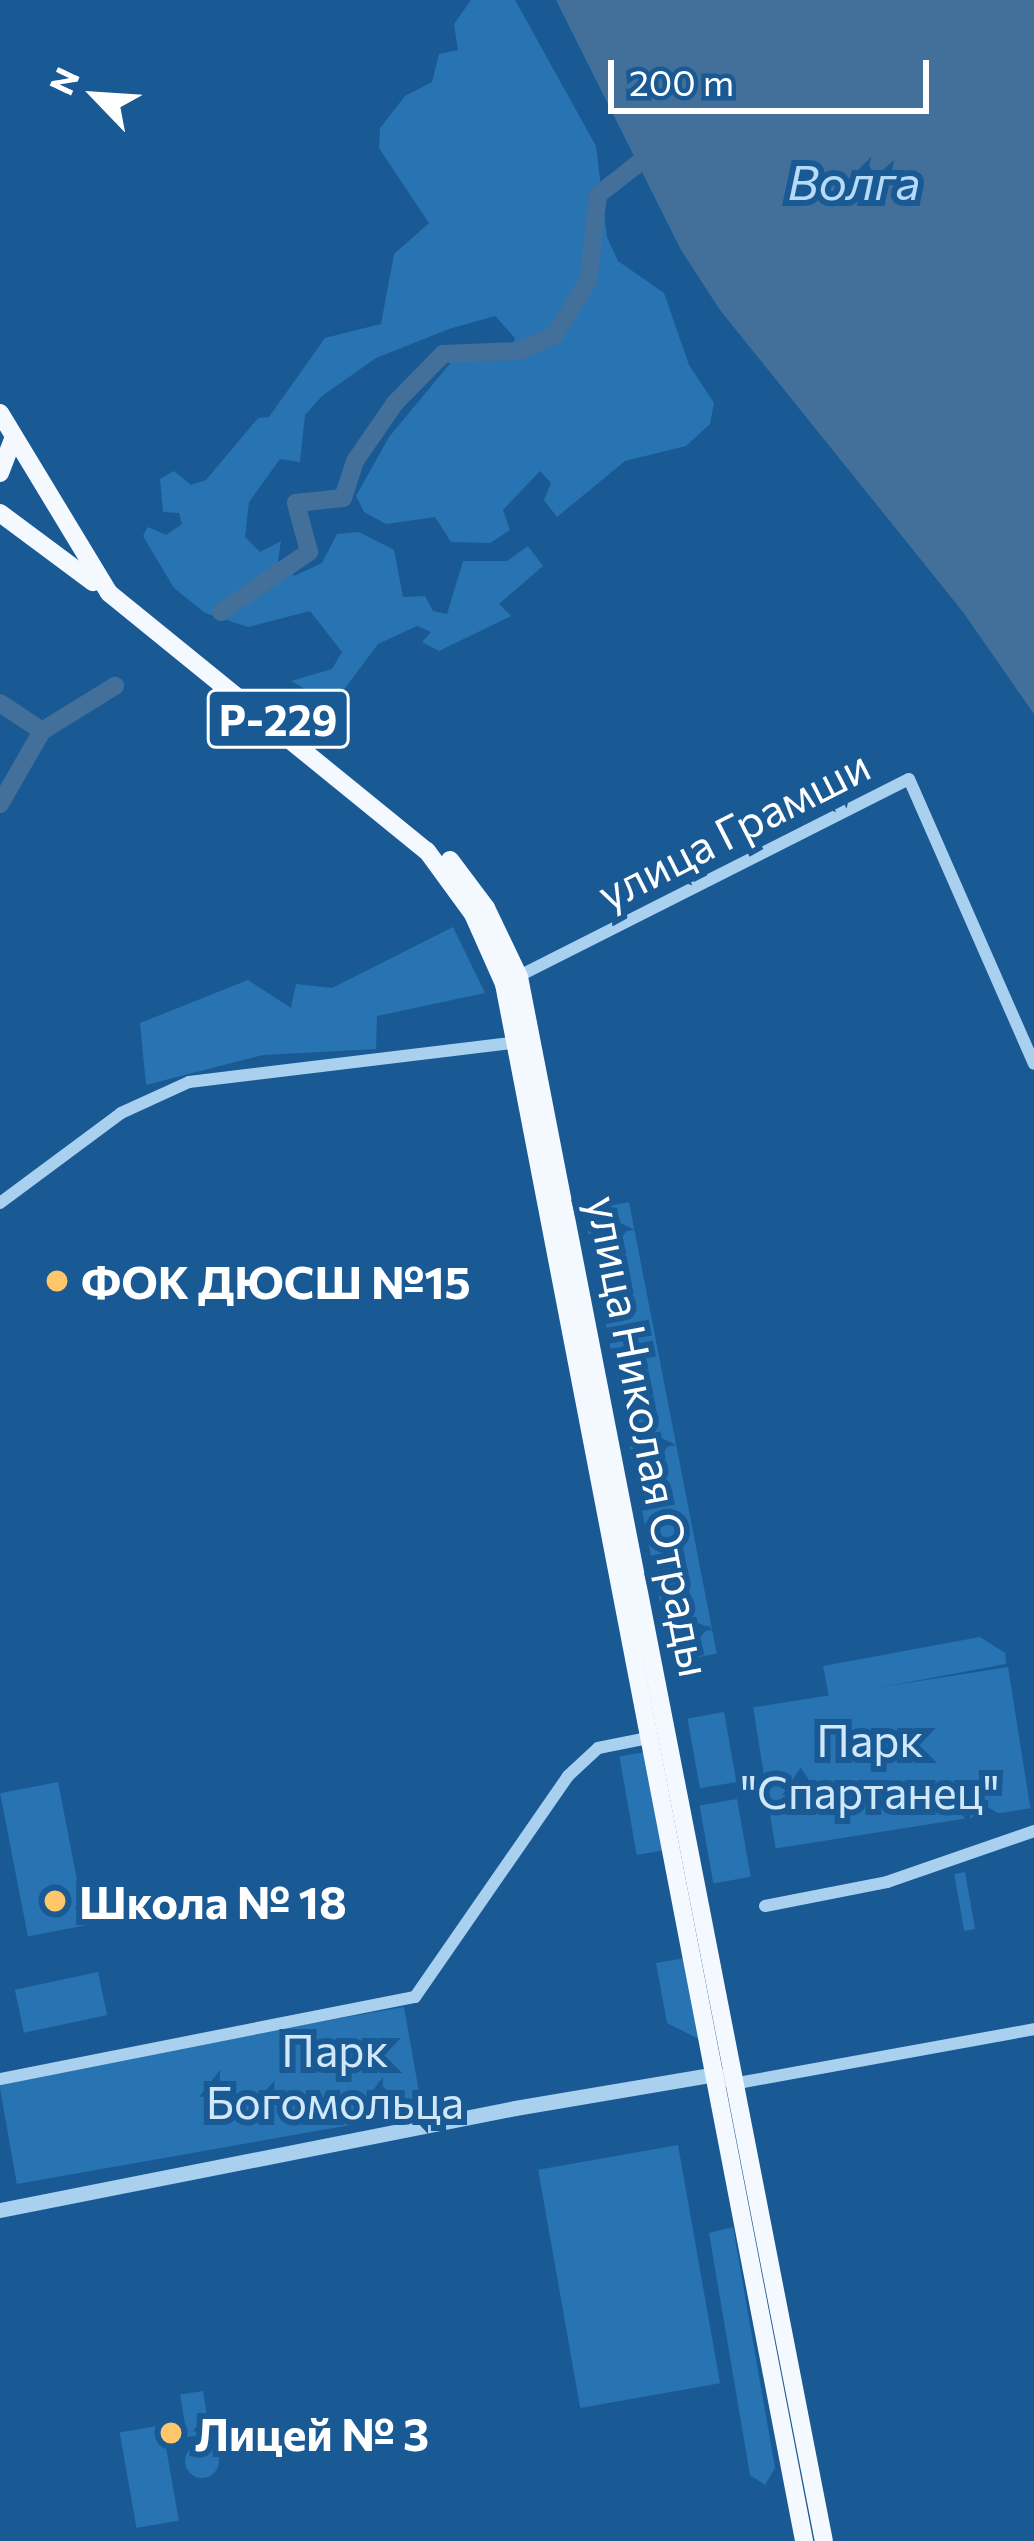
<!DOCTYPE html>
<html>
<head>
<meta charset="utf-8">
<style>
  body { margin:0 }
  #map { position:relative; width:1034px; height:2541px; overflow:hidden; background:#195a95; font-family:Commissioner,sans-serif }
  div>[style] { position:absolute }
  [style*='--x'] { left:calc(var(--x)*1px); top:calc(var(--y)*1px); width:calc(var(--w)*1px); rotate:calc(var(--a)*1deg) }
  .green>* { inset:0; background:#2873b1; transform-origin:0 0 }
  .round { border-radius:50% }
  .water>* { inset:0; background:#42709a }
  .river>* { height:18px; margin:-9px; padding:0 9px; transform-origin:9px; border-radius:9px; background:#42709a }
  .minor>* { height:12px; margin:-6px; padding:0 6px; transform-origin:6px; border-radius:6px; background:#aad0f0 }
  .tertiary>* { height:15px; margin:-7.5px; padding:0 7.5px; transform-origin:7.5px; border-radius:7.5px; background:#aad0f0 }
  .primary>* { height:18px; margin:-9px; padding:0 9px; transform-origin:9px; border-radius:9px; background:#f4f9ff }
  .dots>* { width:33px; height:33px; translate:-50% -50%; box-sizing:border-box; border:6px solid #195a95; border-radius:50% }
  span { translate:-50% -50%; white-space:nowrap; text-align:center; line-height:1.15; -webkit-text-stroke:12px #195a95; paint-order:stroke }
  .shield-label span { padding:3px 9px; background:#195a95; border:3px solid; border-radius:9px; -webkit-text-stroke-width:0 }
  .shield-label { font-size:42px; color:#fff; font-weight:700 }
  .street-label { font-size:45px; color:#fff }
  .poi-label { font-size:45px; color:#fff; font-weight:700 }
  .left { translate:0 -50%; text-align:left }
  .park-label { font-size:45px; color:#d1e8fb }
  .water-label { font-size:48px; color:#b7daf7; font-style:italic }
  .north { position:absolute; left:36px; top:36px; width:120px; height:120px; -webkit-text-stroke:9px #195a95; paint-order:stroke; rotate:295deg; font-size:33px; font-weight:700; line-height:48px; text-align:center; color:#fff }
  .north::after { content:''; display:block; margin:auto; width:42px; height:54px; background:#fff; clip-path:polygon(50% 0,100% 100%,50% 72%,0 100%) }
  .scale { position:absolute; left:608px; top:60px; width:321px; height:54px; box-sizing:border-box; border:6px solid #fff; border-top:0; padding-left:15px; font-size:36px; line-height:42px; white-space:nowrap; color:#fff; -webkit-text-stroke:9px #195a95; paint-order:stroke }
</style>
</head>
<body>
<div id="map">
  <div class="green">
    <div style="clip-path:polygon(471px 0,515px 0,596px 146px,607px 237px,618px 261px,664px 293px,689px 365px,714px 403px,710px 424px,686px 446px,625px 461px,557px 517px,544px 500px,551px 483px,540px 471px,503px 510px,510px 530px,490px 543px,451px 542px,435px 517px,386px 524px,364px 512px,356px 496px,389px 437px,452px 361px,508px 359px,515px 338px,495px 316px,449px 329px,376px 358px,322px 396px,305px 415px,300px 462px,280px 459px,249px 502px,245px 537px,260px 552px,281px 541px,278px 561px,294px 576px,322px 563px,337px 534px,359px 532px,394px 550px,403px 597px,425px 596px,433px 611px,447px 614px,463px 561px,507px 561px,528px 546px,543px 566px,499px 604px,511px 616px,439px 651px,422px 642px,431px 632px,417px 626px,378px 644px,340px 695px,323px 699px,291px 681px,332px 669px,342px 652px,310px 611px,248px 627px,205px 613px,174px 588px,143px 536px,148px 527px,166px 535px,182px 524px,179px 513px,163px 512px,160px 479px,174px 471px,191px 485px,206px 480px,258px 418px,269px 417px,325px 338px,381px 324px,394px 254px,429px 223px,379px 148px,380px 128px,405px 96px,432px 82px,439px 54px,458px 50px,454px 24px)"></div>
    <div style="clip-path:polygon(453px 927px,485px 993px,377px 1016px,376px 1049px,263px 1055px,146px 1085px,140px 1023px,248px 980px,291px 1008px,296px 984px,332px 988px)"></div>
    <div style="left:629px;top:1202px;width:460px;height:46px;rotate:79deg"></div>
    <div style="clip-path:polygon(980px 1637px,1005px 1653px,1006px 1664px,829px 1697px,823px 1666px)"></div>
    <div style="left:1008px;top:1667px;width:143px;height:258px;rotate:81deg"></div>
    <div style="left:724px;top:1712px;width:71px;height:37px;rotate:80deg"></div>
    <div style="left:645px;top:1752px;width:100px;height:26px;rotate:80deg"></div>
    <div style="left:58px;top:1782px;width:146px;height:59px;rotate:79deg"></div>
    <div style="left:737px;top:1799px;width:79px;height:38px;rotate:80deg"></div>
    <div style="left:965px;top:1872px;width:58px;height:11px;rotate:80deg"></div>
    <div style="clip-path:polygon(685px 1958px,701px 2040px,667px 2023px,656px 1963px)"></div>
    <div style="left:98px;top:1972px;width:44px;height:85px;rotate:78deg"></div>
    <div style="left:404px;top:2007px;width:107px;height:412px;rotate:80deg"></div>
    <div style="left:678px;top:2145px;width:242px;height:142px;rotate:80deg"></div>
    <div style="clip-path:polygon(733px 2227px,775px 2468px,765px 2485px,750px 2475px,709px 2233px)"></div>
    <div style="left:203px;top:2391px;width:43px;height:23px;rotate:81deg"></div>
    <div style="left:162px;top:2425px;width:97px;height:43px;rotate:80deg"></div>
    <div class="round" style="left:185px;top:2444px;width:34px;height:34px"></div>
  </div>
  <div class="water">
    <div style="clip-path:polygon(556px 0,1034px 0,1034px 714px,963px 612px,720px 310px,681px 250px)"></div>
  </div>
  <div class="river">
    <div style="--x:221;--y:612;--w:107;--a:-34.3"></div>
    <div style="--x:309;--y:552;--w:51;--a:-104.9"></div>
    <div style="--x:296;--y:503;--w:47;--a:-6.1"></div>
    <div style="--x:343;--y:498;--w:39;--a:-72"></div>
    <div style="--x:355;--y:461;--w:70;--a:-55.4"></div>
    <div style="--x:395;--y:403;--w:69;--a:-45.6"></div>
    <div style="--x:443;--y:354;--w:76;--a:-2.3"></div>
    <div style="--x:519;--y:351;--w:39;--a:-24"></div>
    <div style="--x:555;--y:335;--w:63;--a:-58.6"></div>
    <div style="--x:588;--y:281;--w:87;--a:-83.4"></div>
    <div style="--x:598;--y:195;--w:76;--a:-38.1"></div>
    <div style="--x:0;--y:703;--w:50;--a:33.7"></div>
    <div style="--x:0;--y:804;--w:84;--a:-60.1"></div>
    <div style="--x:42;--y:731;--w:86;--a:-31.7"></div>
  </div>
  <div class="minor">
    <div style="--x:515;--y:978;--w:441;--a:-26.8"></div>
    <div style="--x:909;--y:779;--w:311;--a:66.3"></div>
    <div style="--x:0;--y:1203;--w:151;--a:-36.6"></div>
    <div style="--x:121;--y:1113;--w:75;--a:-24.5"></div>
    <div style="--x:189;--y:1082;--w:334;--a:-6.9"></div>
    <div style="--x:765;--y:1906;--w:124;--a:-11.1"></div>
    <div style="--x:887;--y:1882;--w:156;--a:-19.1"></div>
    <div style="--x:0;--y:2079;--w:423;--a:-11.2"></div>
    <div style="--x:415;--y:1997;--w:269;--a:-55.3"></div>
    <div style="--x:568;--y:1776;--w:41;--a:-43"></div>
    <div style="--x:598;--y:1748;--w:51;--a:-11.3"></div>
    <div style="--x:738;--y:2083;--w:301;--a:-10.3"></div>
  </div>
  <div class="tertiary">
    <div style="--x:0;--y:2210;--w:525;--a:-11.2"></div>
    <div style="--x:515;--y:2108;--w:203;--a:-9.6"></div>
    <div style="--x:715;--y:2074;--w:25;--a:21"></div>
  </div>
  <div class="primary">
    <div style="--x:0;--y:413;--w:210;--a:58.8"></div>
    <div style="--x:109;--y:593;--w:409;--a:39.1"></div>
    <div style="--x:427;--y:851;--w:78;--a:53.9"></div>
    <div style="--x:473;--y:914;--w:77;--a:66.1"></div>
    <div style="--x:504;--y:984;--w:1586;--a:79.09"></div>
    <div style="--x:0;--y:473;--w:36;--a:-69"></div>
    <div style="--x:0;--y:513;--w:116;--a:36.6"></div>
    <div style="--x:450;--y:860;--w:60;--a:53.1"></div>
    <div style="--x:486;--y:908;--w:76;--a:64.4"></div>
    <div style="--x:519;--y:977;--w:1593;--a:78.97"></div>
  </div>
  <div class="dots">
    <div style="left:57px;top:1281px;background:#ffc66a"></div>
    <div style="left:55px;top:1901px;background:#ffc66a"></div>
    <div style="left:171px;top:2433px;background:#ffc66a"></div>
  </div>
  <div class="shield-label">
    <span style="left:278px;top:719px">Р-229</span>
  </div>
  <div class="street-label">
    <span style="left:733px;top:828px;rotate:-27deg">улица Грамши</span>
    <span style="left:651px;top:1436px;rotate:79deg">улица Николая Отрады</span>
  </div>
  <div class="poi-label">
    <span class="left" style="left:81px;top:1281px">ФОК ДЮСШ №15</span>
    <span class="left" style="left:79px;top:1901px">Школа № 18</span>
    <span class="left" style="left:195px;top:2433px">Лицей № 3</span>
  </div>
  <div class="park-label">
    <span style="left:870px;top:1765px">Парк<br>"Спартанец"</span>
    <span style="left:335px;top:2075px">Парк<br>Богомольца</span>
  </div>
  <div class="water-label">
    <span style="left:854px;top:181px">Волга</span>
  </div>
  <div class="north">N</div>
  <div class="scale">200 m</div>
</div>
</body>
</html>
